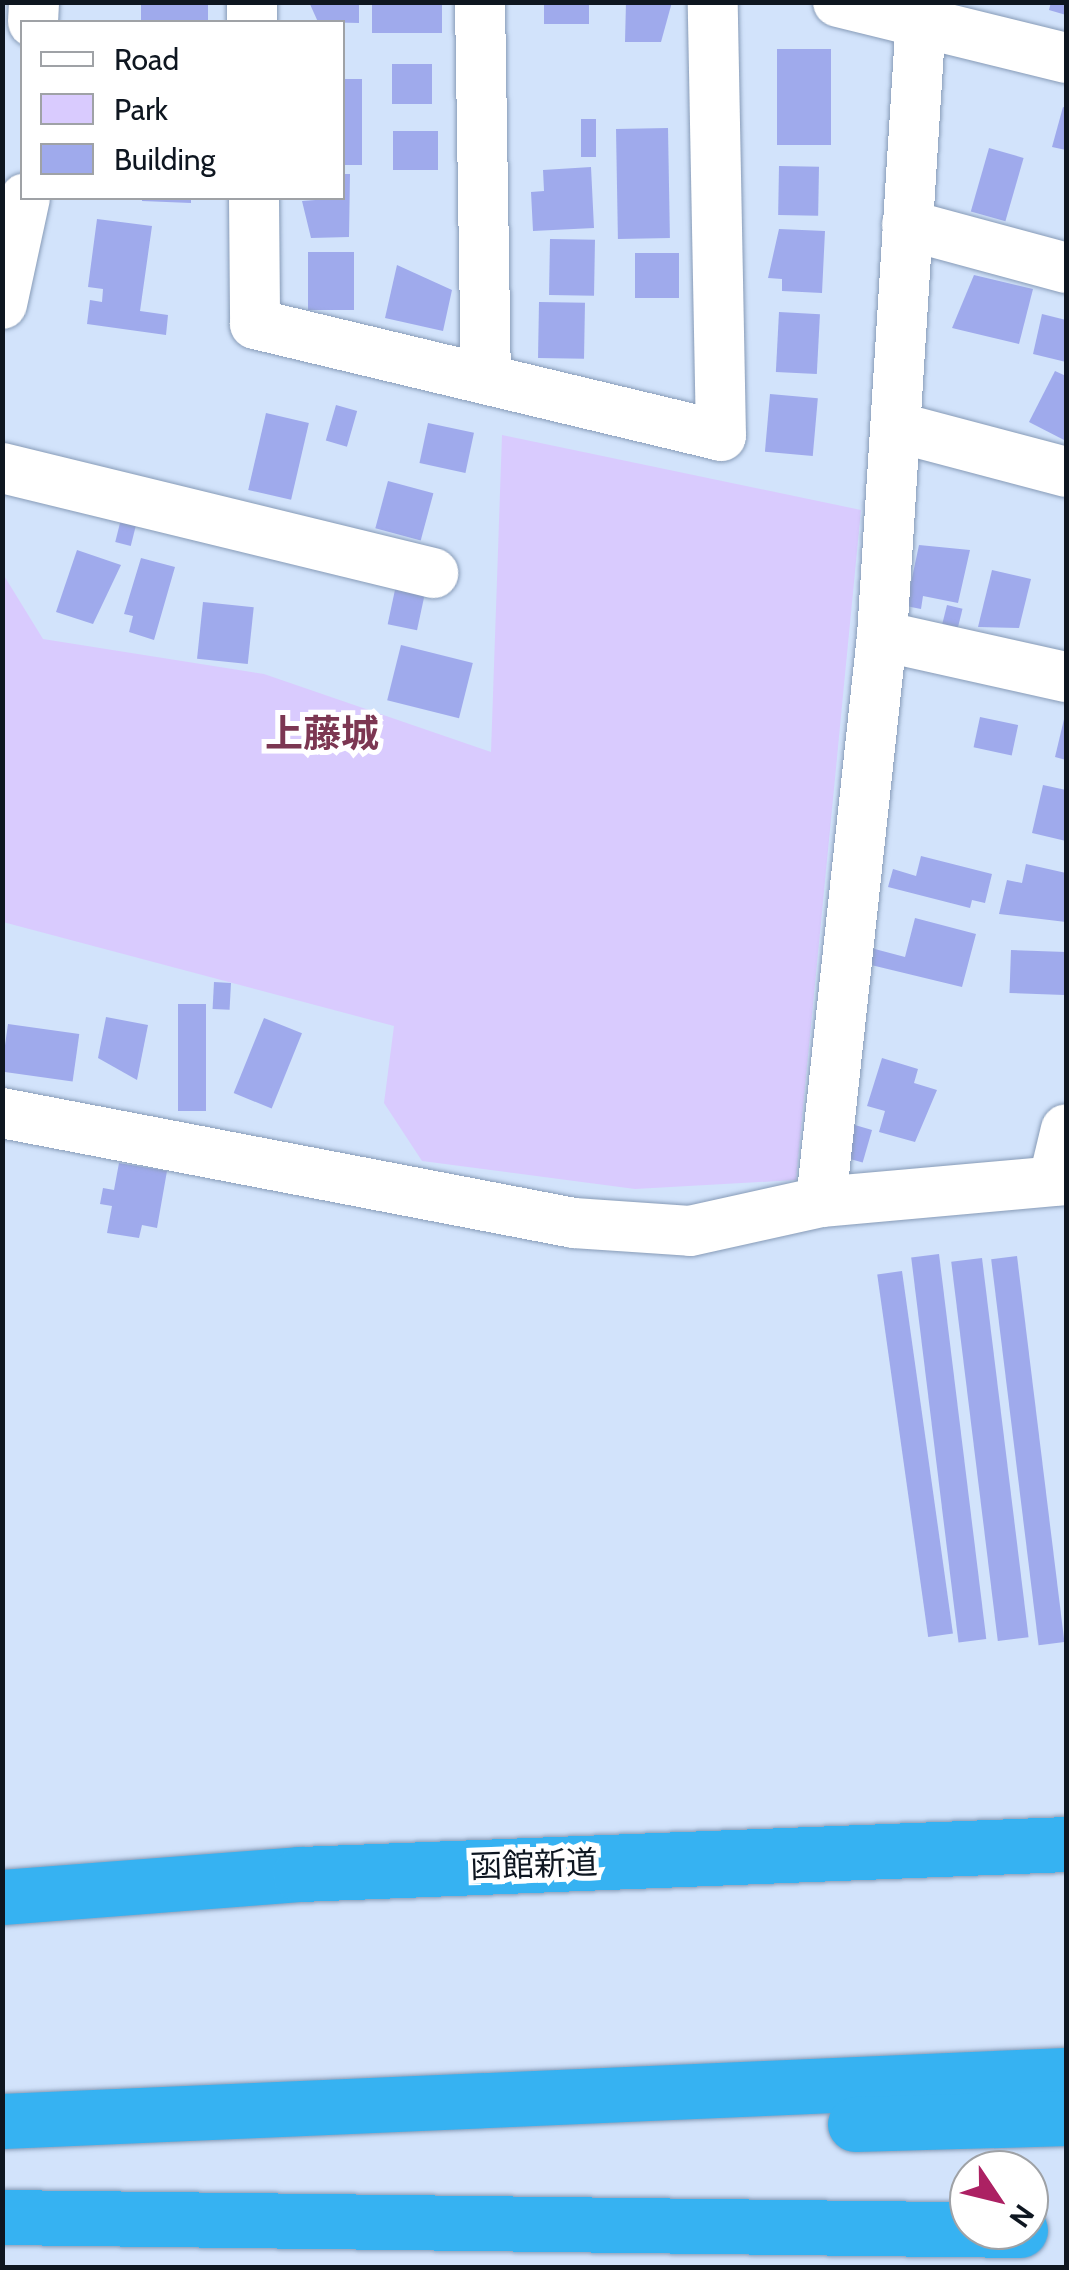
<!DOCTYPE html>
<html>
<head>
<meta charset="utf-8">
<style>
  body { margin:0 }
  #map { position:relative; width:1069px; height:2270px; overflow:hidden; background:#d2e3fb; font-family:Cabin,"Noto Sans JP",sans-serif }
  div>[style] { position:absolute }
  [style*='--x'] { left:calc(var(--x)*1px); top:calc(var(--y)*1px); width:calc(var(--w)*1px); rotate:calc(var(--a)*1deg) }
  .green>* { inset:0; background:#d9cbfe }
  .building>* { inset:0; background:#9faaec; transform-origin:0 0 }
  .roads { filter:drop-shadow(0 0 2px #879bb7) drop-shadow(0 0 2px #879bb7) }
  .minor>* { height:50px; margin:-25px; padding:0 25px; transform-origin:25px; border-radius:25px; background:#fff }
  .highway>* { height:55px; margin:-27.5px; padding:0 27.5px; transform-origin:27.5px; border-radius:27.5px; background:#36b2f2 }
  span { translate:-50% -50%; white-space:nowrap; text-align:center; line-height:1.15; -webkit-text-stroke:10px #fff; paint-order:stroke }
  .street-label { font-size:32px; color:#0e1620 }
  .quarter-label { font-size:38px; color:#7c3752; font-weight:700 }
  .frame { position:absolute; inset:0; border:5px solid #0e1620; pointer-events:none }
  .legend { position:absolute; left:20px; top:20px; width:325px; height:180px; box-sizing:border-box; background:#fff; border:2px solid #9fa2a6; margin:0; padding:12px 18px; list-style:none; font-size:30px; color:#0e1620 }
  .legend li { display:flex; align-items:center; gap:20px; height:50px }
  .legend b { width:50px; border:2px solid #9fa2a6 }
  .north { position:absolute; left:949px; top:2150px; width:100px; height:100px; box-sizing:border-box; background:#fff; border:2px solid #9fa2a6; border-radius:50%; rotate:125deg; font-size:28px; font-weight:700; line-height:40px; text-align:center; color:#0e1620 }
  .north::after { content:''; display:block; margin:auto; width:35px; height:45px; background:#ac2163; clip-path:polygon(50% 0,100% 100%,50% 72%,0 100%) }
</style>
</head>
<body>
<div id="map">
  <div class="green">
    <div style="clip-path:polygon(502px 435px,861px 510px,796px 1180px,635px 1189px,422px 1161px,384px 1103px,394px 1026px,3px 922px,3px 574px,43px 639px,264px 674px,491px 752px)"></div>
  </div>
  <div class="building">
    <div style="left:141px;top:2px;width:67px;height:20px"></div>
    <div style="clip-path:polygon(309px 2px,359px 2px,359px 23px,318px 22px)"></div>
    <div style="left:372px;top:2px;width:70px;height:31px"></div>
    <div style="left:544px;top:2px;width:45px;height:22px"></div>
    <div style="clip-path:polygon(626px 2px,672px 2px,661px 42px,625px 42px)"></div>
    <div style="clip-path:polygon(1051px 2px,1066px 2px,1066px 15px,1049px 10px)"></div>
    <div style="left:831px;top:49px;width:96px;height:54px;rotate:90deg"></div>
    <div style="left:392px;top:64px;width:40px;height:40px"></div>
    <div style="left:342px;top:79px;width:20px;height:86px"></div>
    <div style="clip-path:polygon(1063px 107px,1066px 108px,1066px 150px,1052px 147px)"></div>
    <div style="left:581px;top:119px;width:15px;height:38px"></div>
    <div style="left:668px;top:128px;width:110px;height:52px;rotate:89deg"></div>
    <div style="left:393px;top:131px;width:45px;height:39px"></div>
    <div style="left:989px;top:148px;width:36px;height:66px;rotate:16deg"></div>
    <div style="left:779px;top:166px;width:40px;height:49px;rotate:1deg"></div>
    <div style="clip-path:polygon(591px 167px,594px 228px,533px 231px,531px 192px,544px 191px,543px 170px)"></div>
    <div style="clip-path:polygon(342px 174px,350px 174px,349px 237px,311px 238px,302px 201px,342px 198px)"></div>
    <div style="clip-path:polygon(142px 198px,191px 198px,191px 203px,142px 201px)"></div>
    <div style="clip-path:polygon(97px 219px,152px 226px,140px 311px,168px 315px,166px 335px,87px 324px,90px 300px,102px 302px,103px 289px,88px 287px)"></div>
    <div style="clip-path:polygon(779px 229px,825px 231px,822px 293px,782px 291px,782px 279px,768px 278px)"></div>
    <div style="left:550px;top:239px;width:45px;height:56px;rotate:1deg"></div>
    <div style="left:308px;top:252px;width:46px;height:58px"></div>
    <div style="left:635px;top:253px;width:44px;height:45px"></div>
    <div style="clip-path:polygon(397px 265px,452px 290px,443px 331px,385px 318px)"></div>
    <div style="clip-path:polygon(974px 275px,1033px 289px,1019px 344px,952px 328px)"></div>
    <div style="left:539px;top:302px;width:46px;height:56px;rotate:1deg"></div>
    <div style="left:779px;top:312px;width:41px;height:60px;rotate:3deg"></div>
    <div style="clip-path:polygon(1042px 314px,1066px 320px,1066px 362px,1033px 354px)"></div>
    <div style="clip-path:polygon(1055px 371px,1066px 376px,1066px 441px,1029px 422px)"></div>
    <div style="left:770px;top:394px;width:48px;height:58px;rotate:5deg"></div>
    <div style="left:336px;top:405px;width:22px;height:37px;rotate:16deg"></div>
    <div style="left:266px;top:413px;width:44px;height:79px;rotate:13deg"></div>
    <div style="left:428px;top:423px;width:47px;height:41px;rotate:12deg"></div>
    <div style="left:388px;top:481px;width:47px;height:49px;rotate:15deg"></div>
    <div style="left:123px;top:511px;width:16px;height:32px;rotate:14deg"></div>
    <div style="clip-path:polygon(919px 545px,970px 550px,958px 603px,923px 596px,921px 609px,906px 606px)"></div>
    <div style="clip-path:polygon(77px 550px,121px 565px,93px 624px,56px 612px)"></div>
    <div style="clip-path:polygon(141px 558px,175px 567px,154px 640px,129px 632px,133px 616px,124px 614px)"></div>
    <div style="clip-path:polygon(992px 570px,1031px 579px,1019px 628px,978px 627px)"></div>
    <div style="left:396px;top:585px;width:30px;height:40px;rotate:12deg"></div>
    <div style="left:203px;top:602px;width:51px;height:57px;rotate:6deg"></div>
    <div style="left:947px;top:605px;width:16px;height:22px;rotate:14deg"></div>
    <div style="left:401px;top:645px;width:74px;height:57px;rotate:14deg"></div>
    <div style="clip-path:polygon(1065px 715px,1066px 715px,1066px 760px,1055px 757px)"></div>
    <div style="left:980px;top:717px;width:39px;height:31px;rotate:12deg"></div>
    <div style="clip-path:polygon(1043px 785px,1066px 790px,1066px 841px,1032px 833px)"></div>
    <div style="clip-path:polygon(921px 856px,992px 874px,985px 903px,972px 900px,970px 908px,888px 887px,893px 869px,916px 876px)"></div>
    <div style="clip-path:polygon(1026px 864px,1066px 873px,1066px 922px,999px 914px,1007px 880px,1022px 883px)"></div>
    <div style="clip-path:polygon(915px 918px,976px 934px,962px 987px,867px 964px,871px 948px,905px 957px)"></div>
    <div style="left:1011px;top:950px;width:55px;height:43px;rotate:2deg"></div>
    <div style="left:214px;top:982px;width:17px;height:27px;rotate:3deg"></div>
    <div style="left:178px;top:1004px;width:28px;height:107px"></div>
    <div style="clip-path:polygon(106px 1017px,148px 1025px,137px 1080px,98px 1058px)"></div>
    <div style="left:264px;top:1018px;width:41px;height:81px;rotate:22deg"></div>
    <div style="left:8px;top:1024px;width:72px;height:48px;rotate:8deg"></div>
    <div style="clip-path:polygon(882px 1058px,918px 1069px,914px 1083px,937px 1090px,915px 1142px,879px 1132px,885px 1111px,867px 1106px)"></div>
    <div style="left:848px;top:1123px;width:25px;height:34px;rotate:16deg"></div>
    <div style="clip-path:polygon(119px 1163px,167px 1171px,157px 1228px,142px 1225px,139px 1238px,107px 1233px,112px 1206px,100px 1204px,103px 1188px,114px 1190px)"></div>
    <div style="left:939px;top:1254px;width:388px;height:28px;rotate:83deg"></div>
    <div style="left:1017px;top:1256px;width:389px;height:26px;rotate:83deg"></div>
    <div style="left:982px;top:1258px;width:382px;height:31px;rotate:83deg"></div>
    <div style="left:902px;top:1271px;width:366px;height:25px;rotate:82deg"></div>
  </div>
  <div class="roads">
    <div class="minor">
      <div style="--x:252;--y:2;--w:20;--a:90"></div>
      <div style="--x:480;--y:2;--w:372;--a:89.1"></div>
      <div style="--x:838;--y:2;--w:235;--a:13.8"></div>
      <div style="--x:33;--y:22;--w:20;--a:-87"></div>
      <div style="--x:254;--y:198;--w:126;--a:89.5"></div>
      <div style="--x:255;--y:324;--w:479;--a:13.5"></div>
      <div style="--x:721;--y:436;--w:434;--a:-91.1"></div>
      <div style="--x:907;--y:225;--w:165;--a:15.1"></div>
      <div style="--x:2;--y:304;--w:108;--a:-77.8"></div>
      <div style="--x:896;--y:427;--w:176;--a:14.8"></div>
      <div style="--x:2;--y:468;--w:444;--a:13.7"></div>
      <div style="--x:882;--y:636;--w:189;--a:12.6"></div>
      <div style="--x:2;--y:1113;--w:582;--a:10.89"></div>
      <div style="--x:574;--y:1223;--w:116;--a:3.9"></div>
      <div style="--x:690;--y:1231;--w:134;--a:-12.5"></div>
      <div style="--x:821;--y:1202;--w:246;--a:-5.1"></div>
      <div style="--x:1054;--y:1179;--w:51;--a:-76.5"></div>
      <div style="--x:821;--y:1202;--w:569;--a:-83.85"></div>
      <div style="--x:882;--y:636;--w:635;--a:-86.39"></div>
    </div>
    <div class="highway">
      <div style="--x:2;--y:1897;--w:299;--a:-4.4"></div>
      <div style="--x:300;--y:1874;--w:767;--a:-2.24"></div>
      <div style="--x:2;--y:2121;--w:1065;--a:-2.48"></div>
      <div style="--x:855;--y:2124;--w:211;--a:-1.6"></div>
      <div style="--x:2;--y:2217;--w:1018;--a:0.73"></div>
    </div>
  </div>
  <div class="street-label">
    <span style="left:534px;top:1865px;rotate:-2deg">函館新道</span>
  </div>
  <div class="quarter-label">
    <span style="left:322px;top:734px">上藤城</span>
  </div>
  <div class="frame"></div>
  <ul class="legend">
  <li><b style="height:12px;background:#fff"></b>Road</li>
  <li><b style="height:28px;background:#d9cbfe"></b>Park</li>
  <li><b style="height:28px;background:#9faaec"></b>Building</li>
  </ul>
  <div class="north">N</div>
</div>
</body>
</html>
